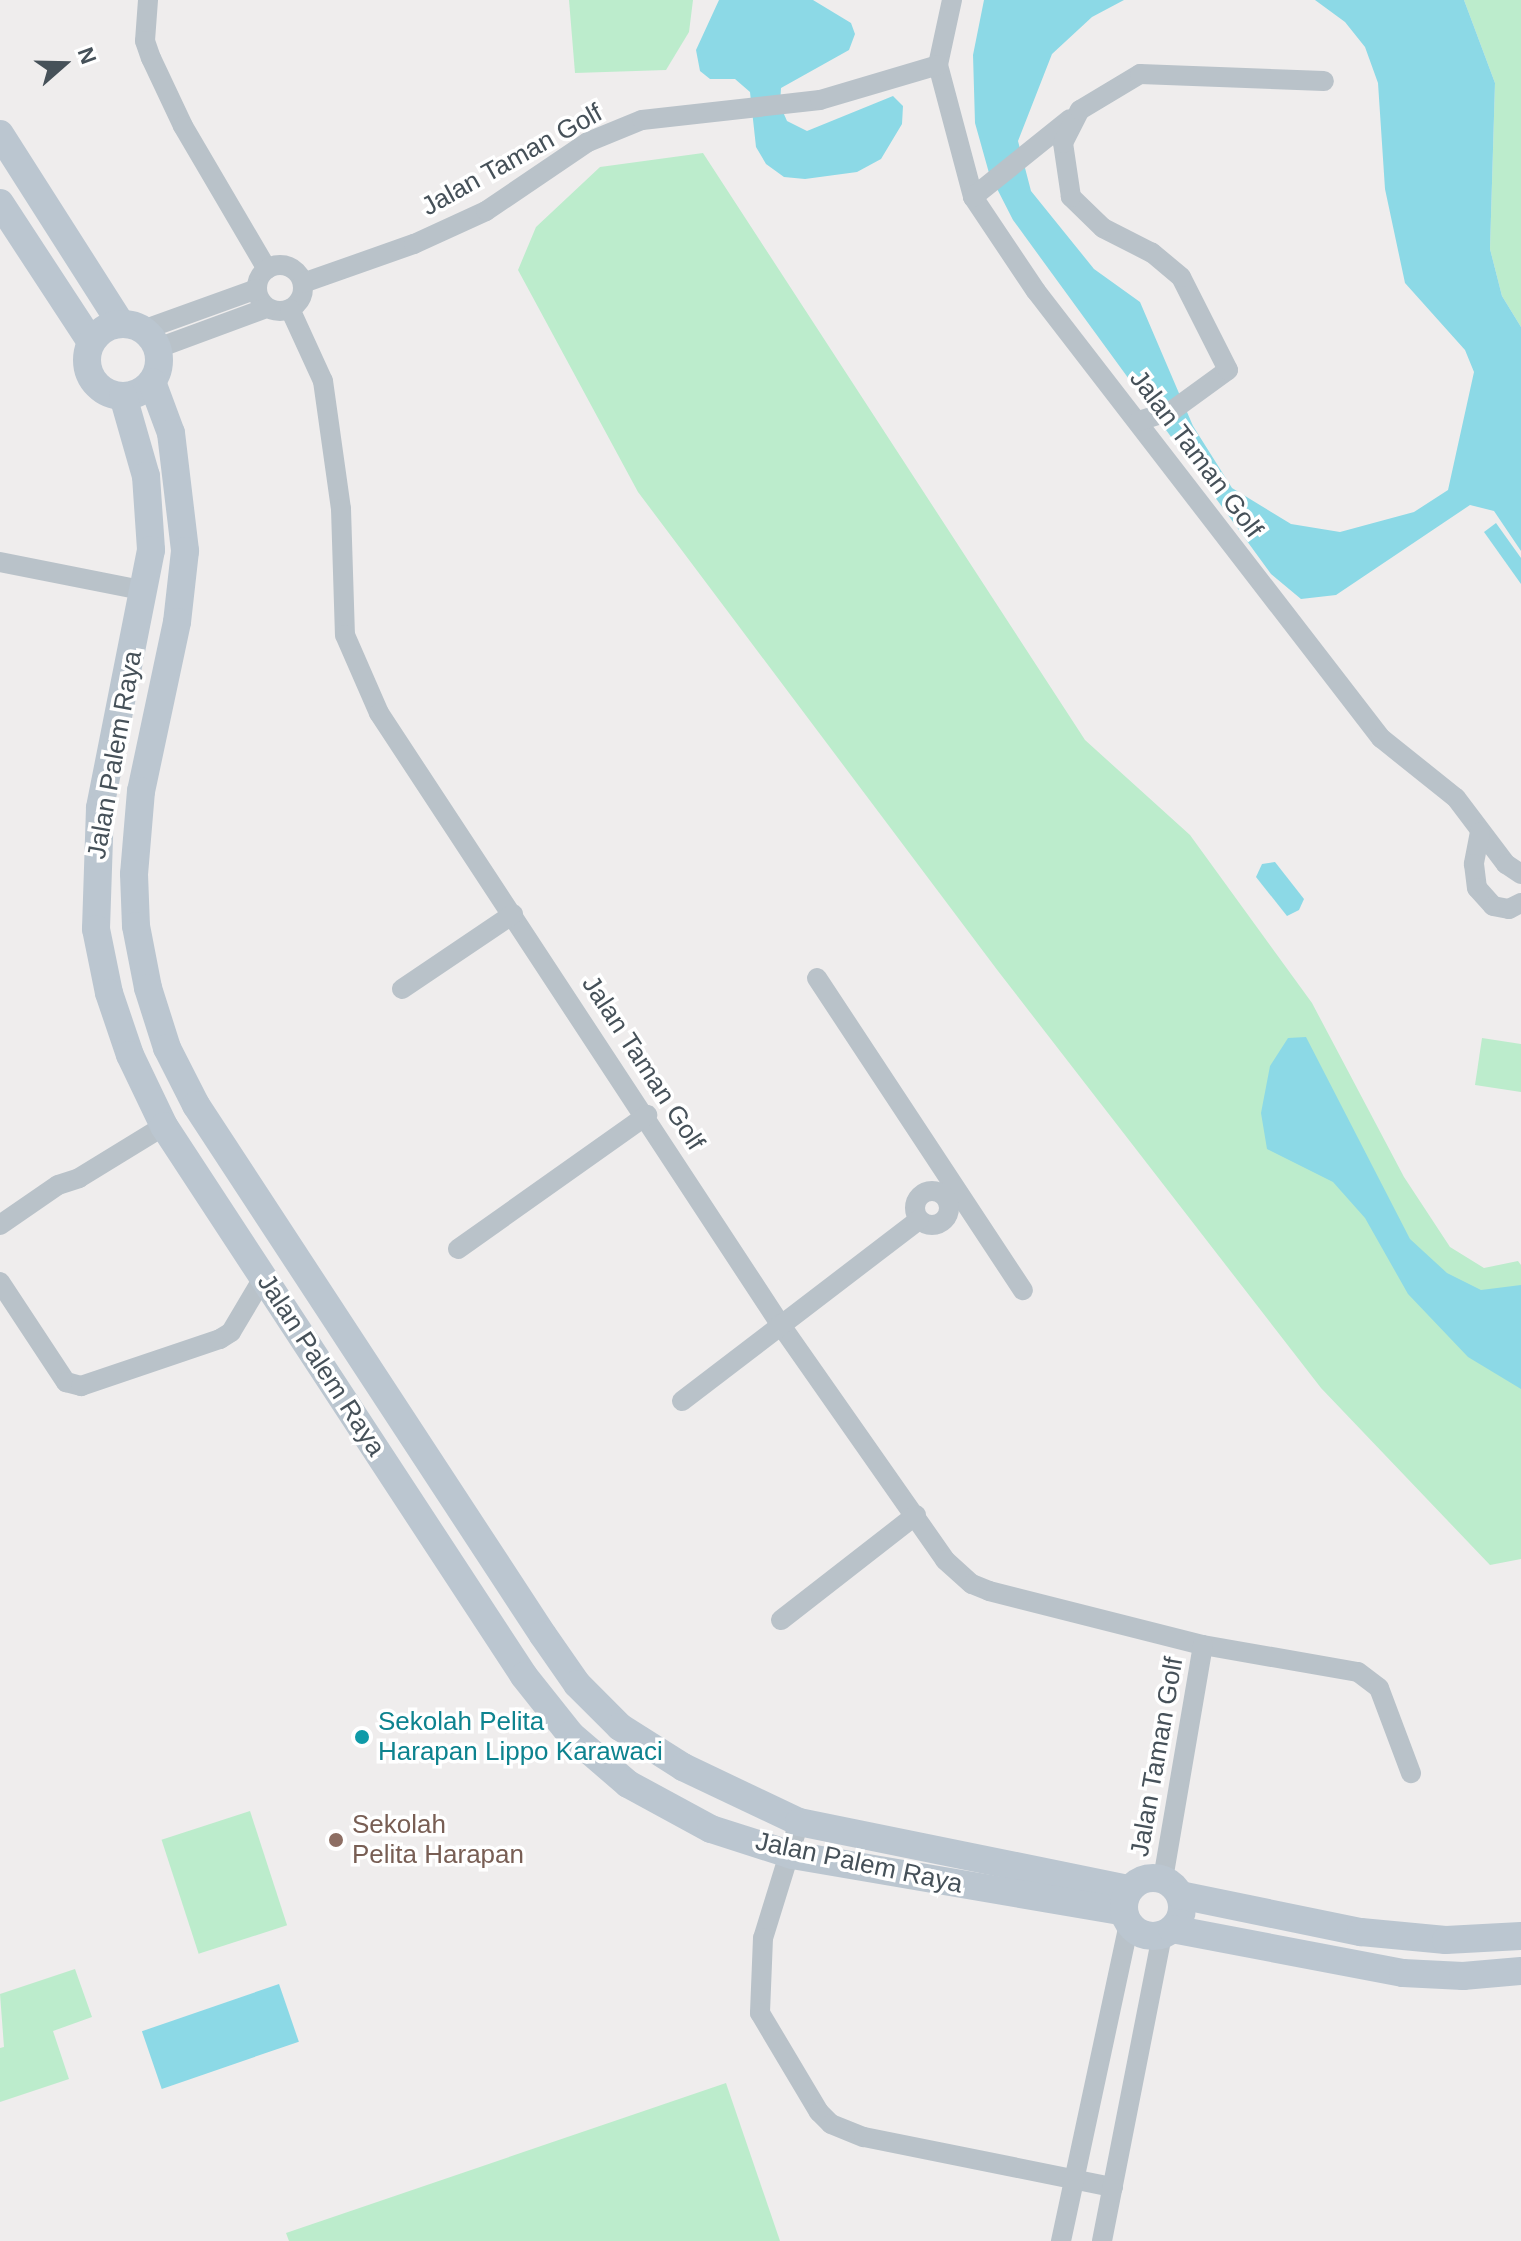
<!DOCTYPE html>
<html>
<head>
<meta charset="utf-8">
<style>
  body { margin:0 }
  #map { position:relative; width:1521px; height:2241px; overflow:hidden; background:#efeded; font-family:Helvetica,sans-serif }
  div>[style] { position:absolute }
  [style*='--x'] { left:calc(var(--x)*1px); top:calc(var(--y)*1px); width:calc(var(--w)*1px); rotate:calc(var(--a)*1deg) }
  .green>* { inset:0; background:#bceccc; transform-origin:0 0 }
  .water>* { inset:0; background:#8cd9e6; transform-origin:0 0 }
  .street>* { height:20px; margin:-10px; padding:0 10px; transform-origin:10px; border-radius:10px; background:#b9c2c9 }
  .street>.ring { margin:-10px; padding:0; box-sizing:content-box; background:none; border:20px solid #b9c2c9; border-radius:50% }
  .secondary>* { height:28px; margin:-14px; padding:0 14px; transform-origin:14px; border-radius:14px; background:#bbc6d0 }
  .secondary>.ring { margin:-14px; padding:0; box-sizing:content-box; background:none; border:28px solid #bbc6d0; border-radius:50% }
  .dots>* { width:22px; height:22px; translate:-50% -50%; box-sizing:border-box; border:4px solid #fff; border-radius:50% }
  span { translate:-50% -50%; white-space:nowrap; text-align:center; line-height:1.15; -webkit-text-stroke:7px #fff; paint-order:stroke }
  .street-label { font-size:26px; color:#465159 }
  .culture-label { font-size:26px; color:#0d838f }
  .left { translate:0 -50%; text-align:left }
  .education-label { font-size:26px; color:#785e54 }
  .north { position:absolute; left:24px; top:24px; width:80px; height:80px; -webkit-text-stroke:6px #fff; paint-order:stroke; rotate:70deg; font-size:22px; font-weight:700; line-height:32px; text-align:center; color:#465159 }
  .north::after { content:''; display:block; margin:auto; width:28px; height:36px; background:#465159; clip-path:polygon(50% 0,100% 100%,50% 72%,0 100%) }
</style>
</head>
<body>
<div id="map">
  <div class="green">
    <div style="clip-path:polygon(569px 0,693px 0,689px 32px,666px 70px,575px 73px)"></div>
    <div style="clip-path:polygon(1464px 0,1521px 0,1521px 327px,1502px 296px,1490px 249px,1495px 83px)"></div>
    <div style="clip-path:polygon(703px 153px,1085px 740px,1190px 835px,1312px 1003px,1404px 1177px,1450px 1247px,1484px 1268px,1518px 1261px,1521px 1265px,1521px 1559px,1490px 1565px,1321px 1388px,998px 971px,638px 492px,518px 270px,536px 227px,600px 167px)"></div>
    <div style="clip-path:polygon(1482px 1038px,1521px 1044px,1521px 1092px,1475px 1085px)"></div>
    <div style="left:250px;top:1811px;width:120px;height:93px;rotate:72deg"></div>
    <div style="clip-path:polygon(75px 1969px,92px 2017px,53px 2031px,69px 2079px,0 2102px,0 2048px,4px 2047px,0 1994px)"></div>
    <div style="clip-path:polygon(726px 2083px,780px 2241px,289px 2241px,286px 2233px)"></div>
  </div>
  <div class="water">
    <div style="clip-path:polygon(719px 0,813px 0,851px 23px,855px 34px,849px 50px,781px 88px,780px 105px,787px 121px,807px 131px,893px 96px,903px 106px,902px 124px,881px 159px,857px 172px,805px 179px,784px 177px,766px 164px,756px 147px,750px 92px,735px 79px,710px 79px,700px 71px,696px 50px)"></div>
    <div style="clip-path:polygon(984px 0,1124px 0,1092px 17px,1052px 54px,1018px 141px,1031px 191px,1094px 269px,1140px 302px,1193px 426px,1232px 488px,1291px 524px,1340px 532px,1414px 512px,1448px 490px,1474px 372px,1465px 350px,1405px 283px,1385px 189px,1378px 83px,1365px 47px,1345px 22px,1315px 0,1464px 0,1495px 83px,1490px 249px,1502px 296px,1521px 327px,1521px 551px,1494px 511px,1470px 505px,1336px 595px,1301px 599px,1271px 574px,1013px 220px,989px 173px,975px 123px,973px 55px)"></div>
    <div style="clip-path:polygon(1496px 523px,1521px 558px,1521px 584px,1484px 532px)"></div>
    <div style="clip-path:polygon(1275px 862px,1304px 899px,1299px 910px,1287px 916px,1256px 877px,1262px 864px)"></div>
    <div style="clip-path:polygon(1306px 1037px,1410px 1239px,1447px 1273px,1481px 1290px,1521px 1285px,1521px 1389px,1468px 1357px,1408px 1294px,1365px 1218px,1333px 1182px,1267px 1149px,1261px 1113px,1270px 1066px,1288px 1038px)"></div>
    <div style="left:279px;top:1984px;width:61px;height:145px;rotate:71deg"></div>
  </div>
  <div class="street">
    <div style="--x:148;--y:0;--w:41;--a:94.2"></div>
    <div style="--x:145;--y:41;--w:18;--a:71"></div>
    <div style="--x:151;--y:58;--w:75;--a:64.8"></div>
    <div style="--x:183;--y:126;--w:166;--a:59.6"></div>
    <div style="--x:952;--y:0;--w:66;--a:102.2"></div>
    <div style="--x:938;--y:65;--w:137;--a:75.1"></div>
    <div style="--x:973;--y:197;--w:113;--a:56.2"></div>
    <div style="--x:1036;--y:291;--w:565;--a:52.34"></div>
    <div style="--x:1381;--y:738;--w:96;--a:38.7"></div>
    <div style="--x:1456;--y:798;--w:83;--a:52.9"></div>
    <div style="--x:1506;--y:864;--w:18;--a:34"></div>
    <div style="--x:973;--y:197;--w:124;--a:-38.8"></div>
    <div class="ring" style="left:257px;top:265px;width:26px;height:26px"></div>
    <div style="--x:303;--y:283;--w:118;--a:-19.4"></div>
    <div style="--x:414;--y:244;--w:79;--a:-24.6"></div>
    <div style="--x:486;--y:211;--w:123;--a:-34.1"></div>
    <div style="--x:588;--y:142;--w:58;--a:-22.2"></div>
    <div style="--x:642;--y:120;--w:179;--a:-6.4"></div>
    <div style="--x:820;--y:100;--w:123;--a:-16.5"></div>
    <div style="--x:290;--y:309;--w:79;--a:65.4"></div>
    <div style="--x:323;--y:381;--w:129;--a:82"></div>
    <div style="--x:341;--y:509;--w:126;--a:88.2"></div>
    <div style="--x:345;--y:635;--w:85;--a:66.4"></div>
    <div style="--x:379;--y:713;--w:731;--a:56.72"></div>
    <div style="--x:780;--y:1324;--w:288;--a:55"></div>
    <div style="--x:945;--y:1560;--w:36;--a:42"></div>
    <div style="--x:972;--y:1584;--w:18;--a:22"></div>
    <div style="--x:989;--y:1591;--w:221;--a:14.2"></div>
    <div style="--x:1203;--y:1645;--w:157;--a:9.9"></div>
    <div style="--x:1358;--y:1672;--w:26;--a:37"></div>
    <div style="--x:1379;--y:1688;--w:91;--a:69.4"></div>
    <div style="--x:143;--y:330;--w:121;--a:-19.8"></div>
    <div style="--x:158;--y:348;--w:116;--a:-20.2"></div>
    <div style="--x:1139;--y:421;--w:36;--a:-18"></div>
    <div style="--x:1173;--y:410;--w:68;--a:-36"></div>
    <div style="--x:1228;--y:370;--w:104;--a:-116.8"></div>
    <div style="--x:1181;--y:277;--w:38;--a:-140"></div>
    <div style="--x:1152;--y:253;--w:55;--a:-153"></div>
    <div style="--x:1103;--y:228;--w:45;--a:-135.9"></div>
    <div style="--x:1071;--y:197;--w:55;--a:-98.4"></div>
    <div style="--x:1063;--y:143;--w:37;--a:-63"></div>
    <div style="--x:1080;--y:110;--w:70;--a:-31"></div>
    <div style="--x:1140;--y:74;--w:184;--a:2.2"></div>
    <div style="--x:0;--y:562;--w:149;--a:11.2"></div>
    <div style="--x:1480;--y:832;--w:33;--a:101"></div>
    <div style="--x:1474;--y:864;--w:24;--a:83"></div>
    <div style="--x:1477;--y:888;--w:24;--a:48"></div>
    <div style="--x:1493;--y:906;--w:16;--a:11"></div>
    <div style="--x:1509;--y:909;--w:13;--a:-27"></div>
    <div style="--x:817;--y:978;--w:374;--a:56.6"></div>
    <div style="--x:402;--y:989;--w:134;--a:-34"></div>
    <div class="ring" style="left:915px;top:1191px;width:14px;height:14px"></div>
    <div style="--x:0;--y:1225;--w:70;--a:-34.6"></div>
    <div style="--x:58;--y:1185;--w:22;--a:-18"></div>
    <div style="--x:79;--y:1178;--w:100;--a:-31.5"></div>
    <div style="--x:458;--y:1249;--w:232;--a:-35.3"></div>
    <div style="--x:0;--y:1282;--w:120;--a:56.6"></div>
    <div style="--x:66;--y:1382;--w:16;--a:15"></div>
    <div style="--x:81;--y:1386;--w:147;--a:-18.7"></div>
    <div style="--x:220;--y:1339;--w:13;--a:-32"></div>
    <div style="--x:231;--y:1332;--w:63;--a:-59.3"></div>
    <div style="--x:682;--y:1401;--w:298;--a:-37.4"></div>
    <div style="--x:781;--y:1620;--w:171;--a:-37.9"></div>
    <div style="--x:799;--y:1822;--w:121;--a:107.2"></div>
    <div style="--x:763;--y:1938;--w:75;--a:92.3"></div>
    <div style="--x:760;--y:2013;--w:115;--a:59.2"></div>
    <div style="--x:819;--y:2112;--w:17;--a:45"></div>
    <div style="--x:831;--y:2124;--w:35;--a:22"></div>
    <div style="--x:864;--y:2137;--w:254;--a:11.4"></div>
    <div style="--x:1163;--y:1879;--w:237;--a:-80.3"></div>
    <div style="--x:1061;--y:2241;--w:323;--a:-77.9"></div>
    <div style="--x:1102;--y:2241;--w:312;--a:-78.9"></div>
  </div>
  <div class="secondary">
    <div style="--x:0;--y:134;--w:225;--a:57.5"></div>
    <div style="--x:0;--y:203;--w:166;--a:56.8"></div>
    <div class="ring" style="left:87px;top:324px;width:44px;height:44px"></div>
    <div style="--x:152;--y:382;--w:54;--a:69.6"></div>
    <div style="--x:171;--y:433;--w:119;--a:83.2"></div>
    <div style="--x:185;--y:551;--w:71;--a:96.4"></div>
    <div style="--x:177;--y:622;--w:173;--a:102"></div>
    <div style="--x:141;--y:791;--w:83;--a:94.8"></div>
    <div style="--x:134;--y:874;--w:52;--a:87.8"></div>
    <div style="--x:136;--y:926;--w:63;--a:79"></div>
    <div style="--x:148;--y:988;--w:63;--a:72.4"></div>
    <div style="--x:167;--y:1048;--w:64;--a:63"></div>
    <div style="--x:196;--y:1105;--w:633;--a:56.79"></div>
    <div style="--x:543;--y:1635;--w:60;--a:55.2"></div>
    <div style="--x:577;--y:1684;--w:61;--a:45"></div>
    <div style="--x:620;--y:1727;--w:75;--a:32.4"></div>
    <div style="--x:683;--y:1767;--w:128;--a:25.4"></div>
    <div style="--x:799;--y:1822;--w:337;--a:11.5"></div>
    <div style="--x:123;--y:396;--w:83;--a:74"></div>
    <div style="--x:146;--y:476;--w:74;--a:86.1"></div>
    <div style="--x:151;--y:550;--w:263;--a:101.2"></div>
    <div style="--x:100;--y:808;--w:121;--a:91.9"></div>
    <div style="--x:96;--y:929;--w:65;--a:78.5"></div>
    <div style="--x:109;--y:993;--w:65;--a:71.3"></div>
    <div style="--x:130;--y:1055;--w:79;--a:64.4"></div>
    <div style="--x:164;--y:1126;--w:657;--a:56.79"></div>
    <div style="--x:524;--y:1676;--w:75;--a:51.5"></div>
    <div style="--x:571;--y:1735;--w:75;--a:40.7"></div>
    <div style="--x:628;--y:1784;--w:94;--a:28.5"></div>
    <div style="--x:711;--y:1829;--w:85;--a:17.8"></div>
    <div style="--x:792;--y:1855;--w:337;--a:9.7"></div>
    <div class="ring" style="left:1124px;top:1878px;width:30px;height:30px"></div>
    <div style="--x:1180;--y:1895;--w:185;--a:11.6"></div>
    <div style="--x:1361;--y:1932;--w:85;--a:5.4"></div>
    <div style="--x:1446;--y:1940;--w:75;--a:-3.1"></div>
    <div style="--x:1172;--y:1929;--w:235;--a:10.8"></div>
    <div style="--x:1403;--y:1973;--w:60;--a:2.9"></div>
    <div style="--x:1463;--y:1976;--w:58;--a:-4.9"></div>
  </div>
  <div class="dots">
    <div style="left:362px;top:1737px;background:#0f9aa8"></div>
    <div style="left:336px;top:1840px;background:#8d6e63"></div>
  </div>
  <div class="street-label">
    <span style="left:512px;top:160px;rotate:-29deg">Jalan Taman Golf</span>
    <span style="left:1196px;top:454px;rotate:53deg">Jalan Taman Golf</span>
    <span style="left:115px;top:755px;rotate:-80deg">Jalan Palem Raya</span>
    <span style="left:643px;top:1063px;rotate:57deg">Jalan Taman Golf</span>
    <span style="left:321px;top:1365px;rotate:57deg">Jalan Palem Raya</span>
    <span style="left:1157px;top:1757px;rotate:-80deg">Jalan Taman Golf</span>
    <span style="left:859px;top:1863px;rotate:12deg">Jalan Palem Raya</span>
  </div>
  <div class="culture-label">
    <span class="left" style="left:378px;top:1737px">Sekolah Pelita<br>Harapan Lippo Karawaci</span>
  </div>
  <div class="education-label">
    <span class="left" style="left:352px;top:1840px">Sekolah<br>Pelita Harapan</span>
  </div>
  <div class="north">N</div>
</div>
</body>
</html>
